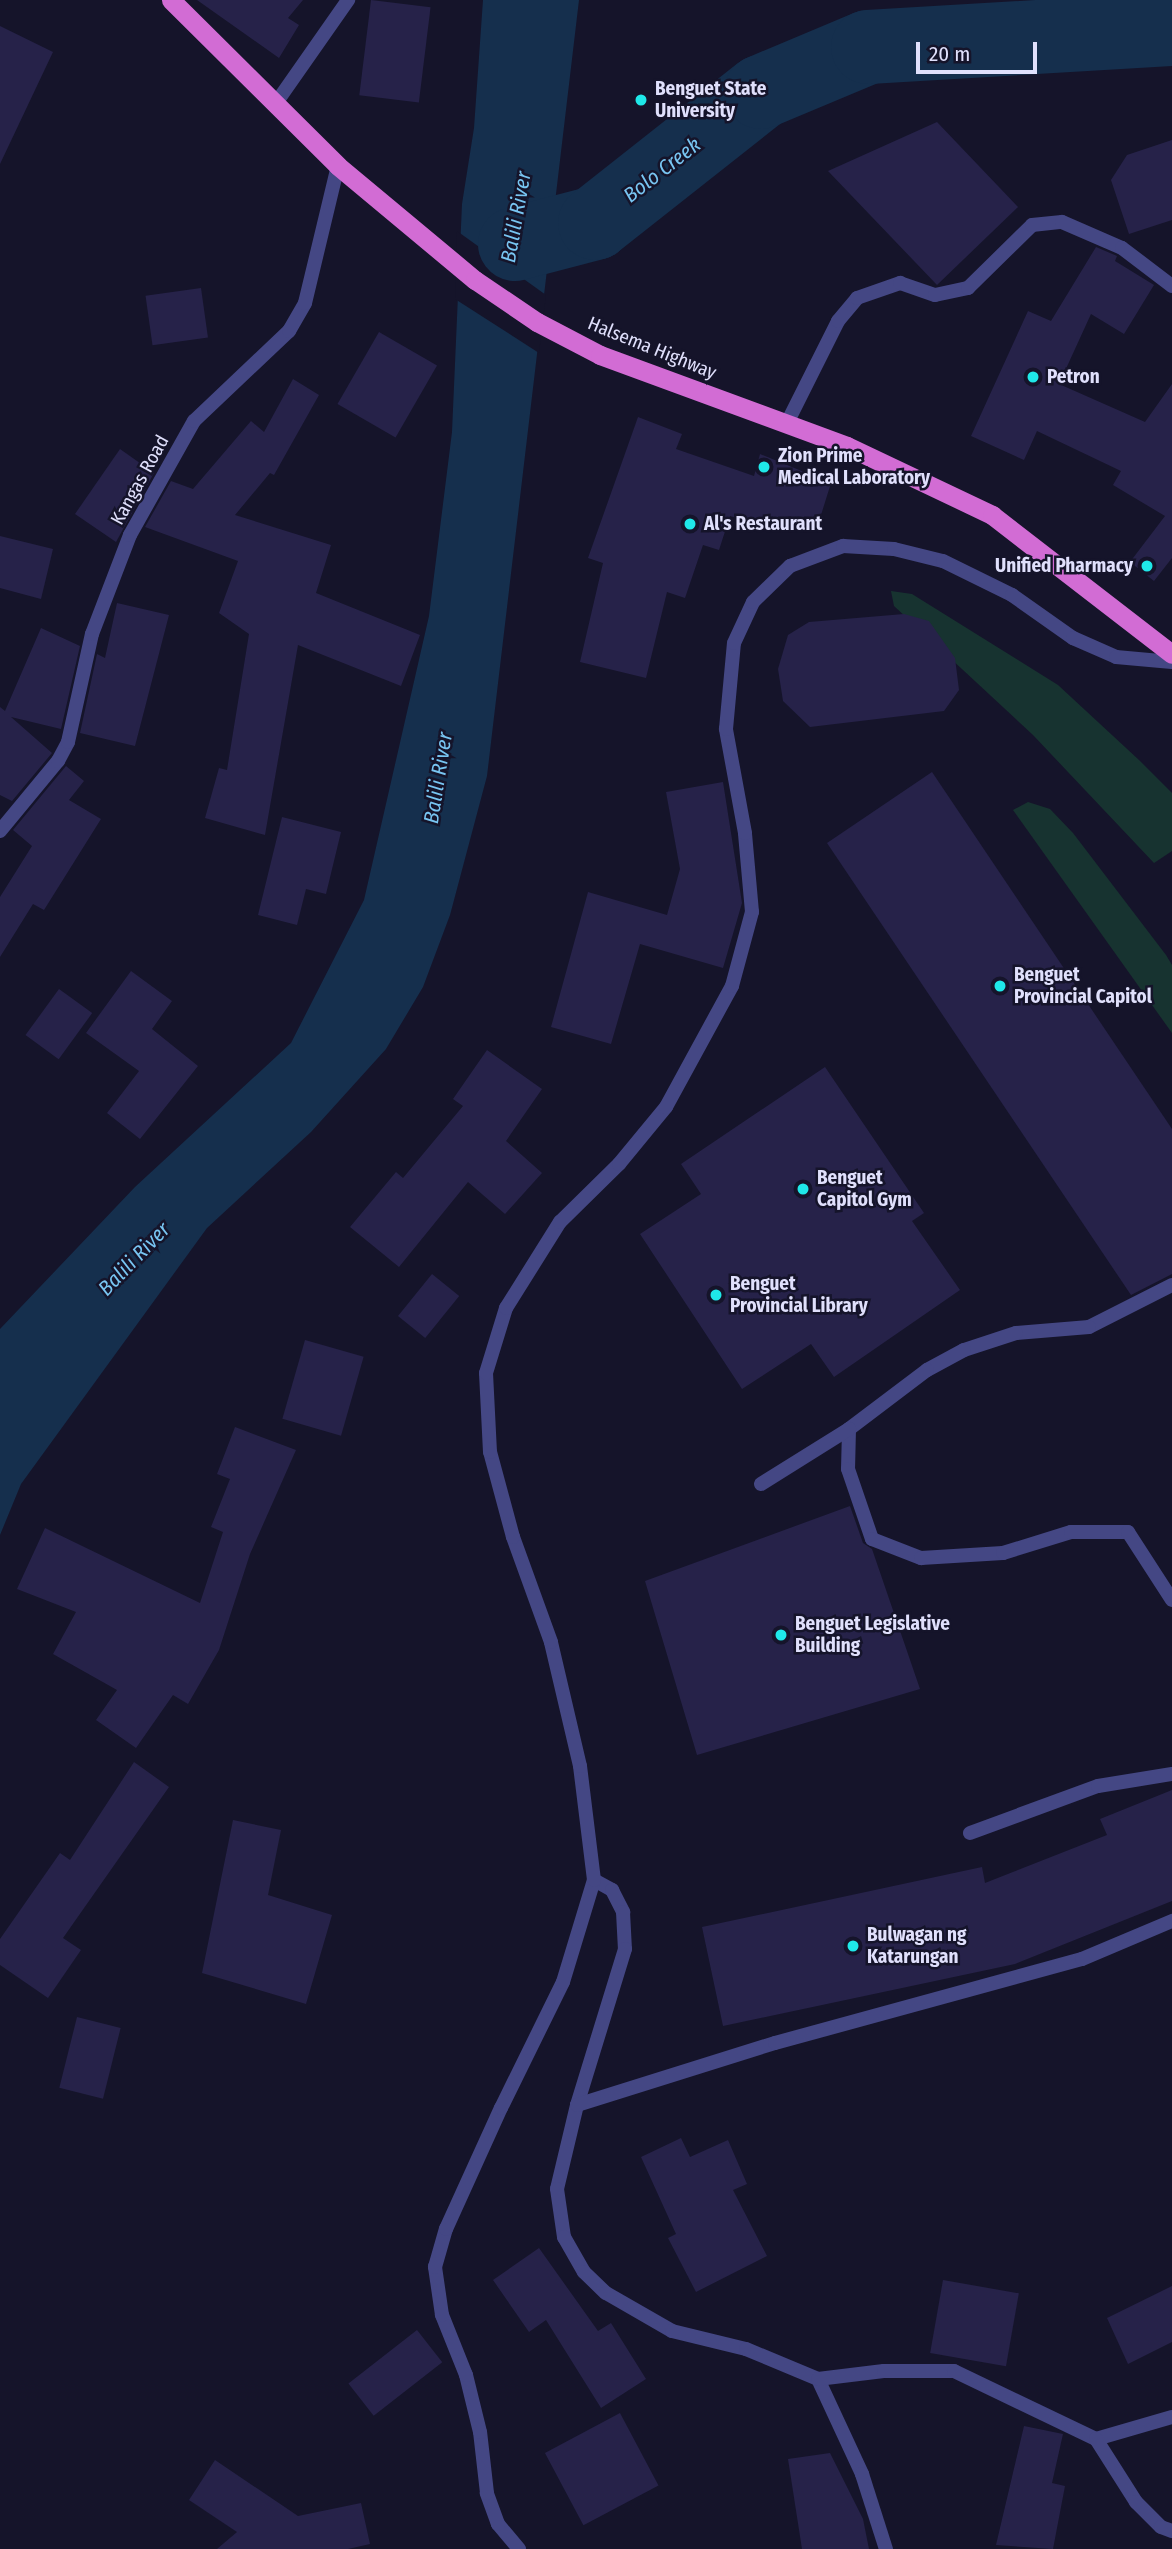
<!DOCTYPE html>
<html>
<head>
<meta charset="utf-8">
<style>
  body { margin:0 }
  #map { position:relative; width:1172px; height:2549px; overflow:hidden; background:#15142a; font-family:"Fira Sans Condensed",sans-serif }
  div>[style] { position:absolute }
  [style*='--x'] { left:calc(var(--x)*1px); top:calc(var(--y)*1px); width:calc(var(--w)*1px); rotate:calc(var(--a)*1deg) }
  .green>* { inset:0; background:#173330 }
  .water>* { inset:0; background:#152f4d }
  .pier>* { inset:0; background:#15142a }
  .river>* { height:74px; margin:-37px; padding:0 37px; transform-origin:37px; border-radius:37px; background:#152f4d }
  .building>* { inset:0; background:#262249; transform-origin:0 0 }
  .service>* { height:14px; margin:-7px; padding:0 7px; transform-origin:7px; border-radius:7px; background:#444784 }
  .minor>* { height:14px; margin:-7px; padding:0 7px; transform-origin:7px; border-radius:7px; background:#444784 }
  .tertiary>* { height:14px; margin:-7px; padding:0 7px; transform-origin:7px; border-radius:7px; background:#444784 }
  .trunk>* { height:19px; margin:-9.5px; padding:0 9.5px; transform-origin:9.5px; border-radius:9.5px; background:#d26cd4 }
  .dots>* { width:19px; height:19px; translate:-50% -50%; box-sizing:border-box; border:4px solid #15142a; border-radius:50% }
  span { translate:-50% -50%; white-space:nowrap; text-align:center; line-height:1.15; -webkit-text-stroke:5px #15142a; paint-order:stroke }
  .poi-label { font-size:19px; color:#e0e0fc; font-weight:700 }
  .left { translate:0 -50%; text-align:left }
  .right { translate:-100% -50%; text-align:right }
  .street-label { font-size:19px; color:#e0e0fc }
  .water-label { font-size:21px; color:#78c5f2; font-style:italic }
  .scale { position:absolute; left:916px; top:42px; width:121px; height:32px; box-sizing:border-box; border:4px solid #e0e0fc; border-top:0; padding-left:9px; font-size:21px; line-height:24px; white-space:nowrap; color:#e0e0fc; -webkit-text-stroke:5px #15142a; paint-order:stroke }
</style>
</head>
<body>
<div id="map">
  <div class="green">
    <div style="clip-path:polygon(891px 591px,912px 594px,1058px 685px,1139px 760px,1172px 793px,1172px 851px,1154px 863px,1033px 735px,894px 606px)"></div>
    <div style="clip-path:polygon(1028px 802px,1050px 809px,1073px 833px,1166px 955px,1172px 965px,1172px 1033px,1013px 810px)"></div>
  </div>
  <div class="water">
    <div style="clip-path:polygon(483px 0,579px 0,487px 776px,450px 915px,423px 987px,386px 1049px,311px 1132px,207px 1228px,21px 1484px,0 1535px,0 1329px,135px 1187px,291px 1043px,364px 900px,429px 616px,452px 432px,462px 204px,474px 128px)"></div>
  </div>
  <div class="pier">
    <div style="clip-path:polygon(457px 231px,546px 295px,539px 353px,455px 299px)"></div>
  </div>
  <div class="river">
    <div style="--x:515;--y:244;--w:83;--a:-14.7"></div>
    <div style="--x:595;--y:223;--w:211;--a:-38.3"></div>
    <div style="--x:761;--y:92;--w:116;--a:-22.8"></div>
    <div style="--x:868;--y:47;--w:305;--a:-3.4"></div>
  </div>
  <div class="building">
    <div style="clip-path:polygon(197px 0,303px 0,288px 18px,299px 25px,279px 58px)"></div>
    <div style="left:371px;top:0;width:60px;height:96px;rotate:7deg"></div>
    <div style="clip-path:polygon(0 26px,53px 52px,0 164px)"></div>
    <div style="clip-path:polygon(937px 122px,1018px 207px,937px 285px,828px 171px)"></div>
    <div style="clip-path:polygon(1172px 140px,1172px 220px,1129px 234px,1111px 180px,1127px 155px)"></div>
    <div style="clip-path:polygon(1096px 247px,1117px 256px,1115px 261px,1154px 285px,1124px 334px,1091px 314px,1059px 384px,1145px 422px,1172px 384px,1172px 558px,1154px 581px,1130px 562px,1165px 516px,1113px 485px,1121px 471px,1037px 431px,1024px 460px,971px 436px,1028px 311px,1051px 321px)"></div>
    <div style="left:201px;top:288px;width:50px;height:56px;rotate:82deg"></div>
    <div style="left:379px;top:332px;width:67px;height:83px;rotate:30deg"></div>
    <div style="clip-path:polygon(293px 379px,319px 395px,274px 475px,270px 473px,235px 515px,331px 545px,316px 593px,420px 635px,401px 686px,298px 645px,265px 835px,205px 818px,219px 768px,227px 770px,249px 634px,219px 613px,238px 561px,145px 527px,171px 481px,193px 489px,251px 421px,264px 432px)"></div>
    <div style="clip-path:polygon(638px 417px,682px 434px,676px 449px,754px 476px,760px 454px,831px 483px,821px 515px,773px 528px,730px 516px,719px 550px,703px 545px,685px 598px,667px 592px,646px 678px,580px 662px,603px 563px,588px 558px)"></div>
    <div style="clip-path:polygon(120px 449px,154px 473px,116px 542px,75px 514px)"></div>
    <div style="clip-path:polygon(0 536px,53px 549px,41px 599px,0 588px)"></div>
    <div style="clip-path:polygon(117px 603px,169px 615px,135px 746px,80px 733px,97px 654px,105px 658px)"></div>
    <div style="clip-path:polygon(904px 614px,929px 621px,955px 658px,959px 690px,944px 711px,810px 727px,783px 701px,778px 669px,788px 635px,809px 622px)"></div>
    <div style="clip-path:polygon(41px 628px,80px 646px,61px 729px,11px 717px,52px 753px,12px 801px,0 795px,0 707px,5px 711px)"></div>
    <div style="clip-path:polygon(66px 766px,84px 781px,69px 800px,101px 819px,44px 910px,33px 904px,0 957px,0 897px,32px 846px,13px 830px)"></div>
    <div style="clip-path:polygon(932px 772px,1172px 1129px,1172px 1274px,1131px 1295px,827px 843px)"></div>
    <div style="clip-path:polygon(723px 782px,742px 903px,723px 968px,640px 944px,611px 1044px,551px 1027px,588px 892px,667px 915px,680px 869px,666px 792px)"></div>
    <div style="clip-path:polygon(282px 817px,341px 832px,326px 894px,306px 889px,297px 925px,258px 915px)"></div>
    <div style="clip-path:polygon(131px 971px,172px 1001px,152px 1029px,198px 1066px,140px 1139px,107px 1113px,139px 1071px,86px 1033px)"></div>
    <div style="left:59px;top:989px;width:41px;height:57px;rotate:36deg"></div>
    <div style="clip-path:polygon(487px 1050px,542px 1089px,506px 1141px,542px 1173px,505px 1214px,468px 1182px,399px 1267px,350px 1227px,396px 1172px,403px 1178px,463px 1106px,453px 1099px)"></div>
    <div style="clip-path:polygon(825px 1067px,924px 1213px,912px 1221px,960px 1290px,834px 1377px,811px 1344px,742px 1389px,640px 1234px,701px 1194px,681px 1164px)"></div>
    <div style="left:432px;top:1274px;width:35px;height:54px;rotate:39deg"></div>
    <div style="left:305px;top:1340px;width:61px;height:82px;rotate:16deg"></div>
    <div style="clip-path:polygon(235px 1427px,296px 1450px,250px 1554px,219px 1650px,188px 1704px,173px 1695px,136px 1748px,96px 1720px,117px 1690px,53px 1654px,76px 1612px,17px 1589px,45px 1528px,200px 1603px,223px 1532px,211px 1527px,230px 1479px,217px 1474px)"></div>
    <div style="clip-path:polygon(850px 1506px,863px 1543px,872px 1549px,920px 1689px,697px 1755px,645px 1581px)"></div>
    <div style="clip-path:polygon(134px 1762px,169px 1787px,63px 1938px,81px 1950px,48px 1998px,0 1965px,0 1939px,60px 1853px,70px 1860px)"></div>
    <div style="clip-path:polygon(1172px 1790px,1172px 1901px,1015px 1964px,723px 2026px,702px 1927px,982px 1867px,985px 1883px,1107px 1835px,1100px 1819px)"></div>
    <div style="clip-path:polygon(233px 1820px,281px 1830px,268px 1895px,332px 1915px,306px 2004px,202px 1973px)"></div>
    <div style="left:77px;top:2017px;width:45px;height:73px;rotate:14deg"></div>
    <div style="clip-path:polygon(681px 2138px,690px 2157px,728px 2140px,747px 2184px,733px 2190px,767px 2256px,696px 2292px,668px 2238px,676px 2234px,641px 2157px)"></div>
    <div style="clip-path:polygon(539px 2248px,598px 2331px,611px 2323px,646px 2379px,601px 2408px,546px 2320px,529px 2332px,493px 2280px)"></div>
    <div style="left:943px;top:2280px;width:77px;height:74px;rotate:10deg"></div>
    <div style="clip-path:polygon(1172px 2286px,1172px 2342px,1128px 2364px,1107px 2318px)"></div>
    <div style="left:417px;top:2330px;width:41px;height:87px;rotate:52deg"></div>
    <div style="left:620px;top:2413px;width:82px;height:85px;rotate:62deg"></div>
    <div style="clip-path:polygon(1024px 2426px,1063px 2434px,1052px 2483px,1065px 2486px,1053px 2549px,996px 2545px)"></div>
    <div style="clip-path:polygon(830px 2453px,863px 2519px,869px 2549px,802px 2549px,788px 2459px)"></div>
    <div style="clip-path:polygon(215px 2460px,298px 2516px,361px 2503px,370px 2544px,348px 2549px,217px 2549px,237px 2532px,189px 2500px)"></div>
  </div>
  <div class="service">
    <div style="--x:787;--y:423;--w:114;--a:-63.4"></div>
    <div style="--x:838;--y:321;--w:30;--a:-50"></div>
    <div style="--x:857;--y:298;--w:46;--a:-19.2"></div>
    <div style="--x:900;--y:283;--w:37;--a:19"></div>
    <div style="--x:935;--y:295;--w:34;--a:-12"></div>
    <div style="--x:968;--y:288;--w:90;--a:-44.5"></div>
    <div style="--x:1032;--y:225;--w:30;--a:-6"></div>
    <div style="--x:1062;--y:222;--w:65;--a:23.4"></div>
    <div style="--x:1122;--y:248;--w:63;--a:37.2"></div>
    <div style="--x:1172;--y:1285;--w:93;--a:153.2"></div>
    <div style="--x:1089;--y:1327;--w:73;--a:175.3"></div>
    <div style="--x:1016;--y:1333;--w:55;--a:161.9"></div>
    <div style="--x:964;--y:1350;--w:42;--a:151.6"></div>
    <div style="--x:927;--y:1370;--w:98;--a:142.9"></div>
    <div style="--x:849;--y:1429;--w:40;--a:91.4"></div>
    <div style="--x:848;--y:1469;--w:74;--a:71.1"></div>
    <div style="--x:872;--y:1539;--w:53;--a:21.2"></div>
    <div style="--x:921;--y:1558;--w:82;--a:-3.5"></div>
    <div style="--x:1003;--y:1553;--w:71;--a:-17.2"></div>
    <div style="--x:1071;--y:1532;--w:57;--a:0"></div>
    <div style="--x:1128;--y:1532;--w:81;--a:57.1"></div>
    <div style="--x:761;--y:1484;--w:104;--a:-32"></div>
    <div style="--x:970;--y:1833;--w:136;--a:-20.2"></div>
    <div style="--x:1098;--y:1786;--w:75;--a:-9.2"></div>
  </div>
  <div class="minor">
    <div style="--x:276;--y:103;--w:126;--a:-55"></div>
    <div style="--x:0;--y:831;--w:91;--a:-50.4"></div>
    <div style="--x:58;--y:761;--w:21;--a:-62"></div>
    <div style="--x:68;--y:742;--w:111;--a:-77.5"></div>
    <div style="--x:92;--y:634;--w:106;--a:-69"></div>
    <div style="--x:130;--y:535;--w:131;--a:-60.7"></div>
    <div style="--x:194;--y:421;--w:131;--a:-43.5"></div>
    <div style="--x:289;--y:331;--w:32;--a:-60"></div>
    <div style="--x:305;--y:303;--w:141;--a:-76.5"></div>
    <div style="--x:594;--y:1880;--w:21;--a:29"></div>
    <div style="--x:612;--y:1890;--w:25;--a:63"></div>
    <div style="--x:623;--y:1912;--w:37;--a:87"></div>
    <div style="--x:625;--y:1949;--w:163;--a:107.1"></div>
    <div style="--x:577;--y:2105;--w:86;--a:103.4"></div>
    <div style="--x:557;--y:2189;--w:49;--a:81.7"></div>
    <div style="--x:564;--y:2237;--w:40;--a:60.3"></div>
    <div style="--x:584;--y:2272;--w:30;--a:44"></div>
    <div style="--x:606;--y:2293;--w:76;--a:29.9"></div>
    <div style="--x:672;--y:2331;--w:76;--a:13.7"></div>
    <div style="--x:746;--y:2349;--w:78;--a:22.6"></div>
    <div style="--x:818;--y:2379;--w:105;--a:65.1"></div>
    <div style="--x:862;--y:2474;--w:79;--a:72.3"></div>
    <div style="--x:577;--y:2105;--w:207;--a:-17.4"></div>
    <div style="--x:775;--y:2043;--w:318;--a:-15.3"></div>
    <div style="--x:1082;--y:1959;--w:98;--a:-22.9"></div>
    <div style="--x:818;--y:2379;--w:66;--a:-6.9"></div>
    <div style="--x:884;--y:2371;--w:70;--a:0"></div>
    <div style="--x:954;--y:2371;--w:157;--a:25.6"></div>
    <div style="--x:1096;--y:2439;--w:79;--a:-16.1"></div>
    <div style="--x:1096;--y:2439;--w:75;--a:57.6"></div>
    <div style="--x:1136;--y:2502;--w:35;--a:45"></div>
    <div style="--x:1161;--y:2527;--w:12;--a:20"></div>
  </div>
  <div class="tertiary">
    <div style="--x:519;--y:2549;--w:33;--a:-130"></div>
    <div style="--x:498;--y:2524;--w:33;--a:-110"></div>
    <div style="--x:487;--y:2493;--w:61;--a:-96.5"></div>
    <div style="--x:480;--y:2432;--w:59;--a:-103.8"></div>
    <div style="--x:466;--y:2375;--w:65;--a:-111.8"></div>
    <div style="--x:442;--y:2315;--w:49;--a:-98.3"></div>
    <div style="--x:435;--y:2267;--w:40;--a:-74"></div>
    <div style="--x:446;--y:2229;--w:133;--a:-65.6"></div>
    <div style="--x:501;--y:2108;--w:140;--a:-63.8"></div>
    <div style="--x:563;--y:1982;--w:107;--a:-73.1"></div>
    <div style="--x:594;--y:1880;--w:115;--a:-97"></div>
    <div style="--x:580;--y:1766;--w:127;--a:-103.2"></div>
    <div style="--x:551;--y:1642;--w:112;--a:-109.9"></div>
    <div style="--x:513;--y:1537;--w:88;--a:-105.1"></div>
    <div style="--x:490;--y:1452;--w:79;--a:-92.9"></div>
    <div style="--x:486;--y:1373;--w:68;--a:-72.9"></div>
    <div style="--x:506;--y:1308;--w:102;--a:-57.9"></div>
    <div style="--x:560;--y:1222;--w:83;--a:-44.5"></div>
    <div style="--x:619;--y:1164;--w:74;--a:-50.5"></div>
    <div style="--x:666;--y:1107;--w:138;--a:-61.4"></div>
    <div style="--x:732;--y:986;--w:77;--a:-74.9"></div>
    <div style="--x:752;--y:912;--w:79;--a:-95.1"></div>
    <div style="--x:745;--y:833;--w:106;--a:-100.4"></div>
    <div style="--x:726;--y:729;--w:86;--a:-84.7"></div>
    <div style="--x:734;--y:643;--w:45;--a:-65.1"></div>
    <div style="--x:753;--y:602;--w:52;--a:-44.2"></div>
    <div style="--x:790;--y:566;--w:57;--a:-20.7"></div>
    <div style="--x:843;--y:546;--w:51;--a:3.4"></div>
    <div style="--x:894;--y:549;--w:50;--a:13.8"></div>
    <div style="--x:943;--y:561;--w:77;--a:26.2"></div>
    <div style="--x:1012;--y:595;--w:75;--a:35.2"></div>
    <div style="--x:1073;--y:638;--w:47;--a:23.8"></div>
    <div style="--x:1116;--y:657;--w:56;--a:5.1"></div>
  </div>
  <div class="trunk">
    <div style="--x:171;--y:0;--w:235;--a:44.8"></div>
    <div style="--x:338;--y:166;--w:178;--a:39.8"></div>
    <div style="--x:475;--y:280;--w:75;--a:34.1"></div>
    <div style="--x:537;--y:322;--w:71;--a:27.6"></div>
    <div style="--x:600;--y:355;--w:263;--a:20.2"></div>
    <div style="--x:847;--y:446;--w:161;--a:25.4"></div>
    <div style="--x:992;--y:515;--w:227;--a:37.7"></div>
  </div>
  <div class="dots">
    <div style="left:641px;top:100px;background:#1fe8e9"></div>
    <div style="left:1033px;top:377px;background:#1fe8e9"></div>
    <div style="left:764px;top:467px;background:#1fe8e9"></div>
    <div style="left:690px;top:524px;background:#1fe8e9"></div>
    <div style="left:1147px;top:566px;background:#1fe8e9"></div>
    <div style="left:1000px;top:986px;background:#1fe8e9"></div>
    <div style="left:803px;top:1189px;background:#1fe8e9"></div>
    <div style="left:716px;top:1295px;background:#1fe8e9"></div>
    <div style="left:781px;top:1635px;background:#1fe8e9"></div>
    <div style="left:853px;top:1946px;background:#1fe8e9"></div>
  </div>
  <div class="poi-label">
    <span class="left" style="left:655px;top:100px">Benguet State<br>University</span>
    <span class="left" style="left:1047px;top:377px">Petron</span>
    <span class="left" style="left:778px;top:467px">Zion Prime<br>Medical Laboratory</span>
    <span class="left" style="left:704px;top:524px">Al's Restaurant</span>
    <span class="right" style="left:1133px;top:566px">Unified Pharmacy</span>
    <span class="left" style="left:1014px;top:986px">Benguet<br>Provincial Capitol</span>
    <span class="left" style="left:817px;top:1189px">Benguet<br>Capitol Gym</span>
    <span class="left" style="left:730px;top:1295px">Benguet<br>Provincial Library</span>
    <span class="left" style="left:795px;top:1635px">Benguet Legislative<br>Building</span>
    <span class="left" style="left:867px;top:1946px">Bulwagan ng<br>Katarungan</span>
  </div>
  <div class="street-label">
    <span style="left:652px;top:348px;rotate:22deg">Halsema Highway</span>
    <span style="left:140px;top:480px;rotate:-61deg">Kangas Road</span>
  </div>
  <div class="water-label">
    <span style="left:662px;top:170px;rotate:-38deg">Bolo Creek</span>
    <span style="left:516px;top:217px;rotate:-80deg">Balili River</span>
    <span style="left:438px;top:778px;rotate:-81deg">Balili River</span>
    <span style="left:134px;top:1259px;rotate:-46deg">Balili River</span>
  </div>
  <div class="scale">20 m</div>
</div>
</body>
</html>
